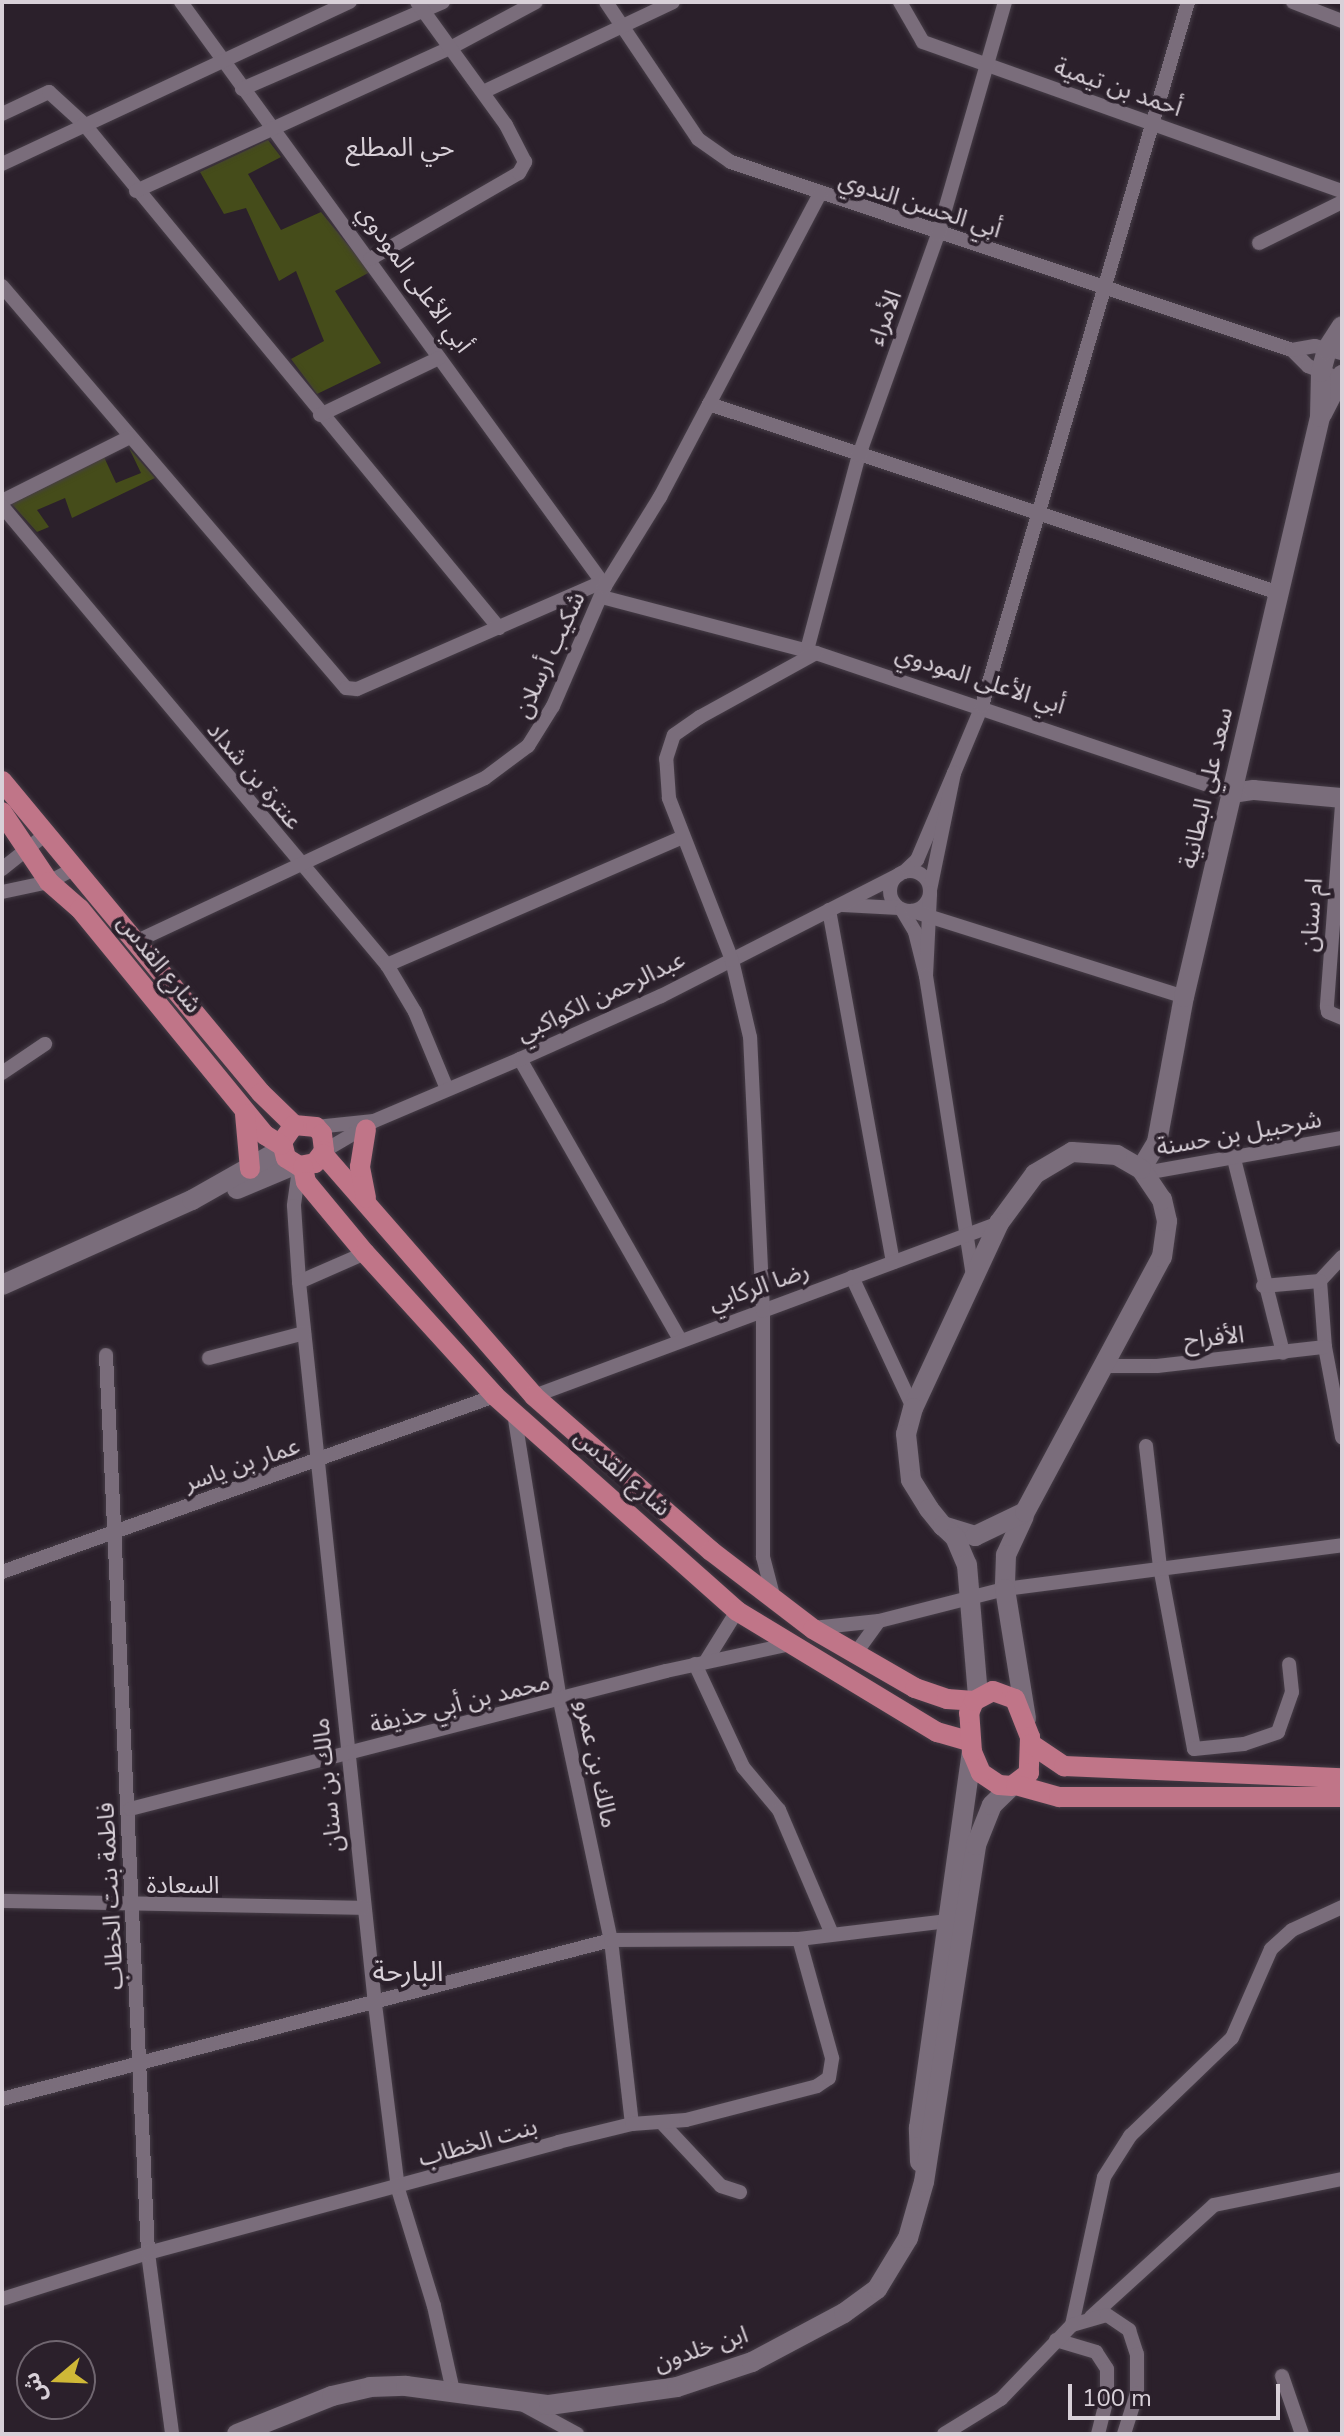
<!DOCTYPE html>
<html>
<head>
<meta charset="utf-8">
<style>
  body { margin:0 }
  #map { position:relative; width:1344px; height:2436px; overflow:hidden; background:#2b202b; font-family:"Nunito Sans","Noto Sans Arabic",sans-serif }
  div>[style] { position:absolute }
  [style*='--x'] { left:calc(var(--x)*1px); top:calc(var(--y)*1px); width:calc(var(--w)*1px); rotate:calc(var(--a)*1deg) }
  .green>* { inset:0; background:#454c1a }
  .roads { filter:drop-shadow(0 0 2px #463d47) drop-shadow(0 0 2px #463d47) }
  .street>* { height:14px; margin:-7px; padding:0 7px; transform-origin:7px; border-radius:7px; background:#7a6d7b }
  .street>.ring { margin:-7px; padding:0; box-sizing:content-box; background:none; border:14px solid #7a6d7b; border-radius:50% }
  .secondary>* { height:20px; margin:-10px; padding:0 10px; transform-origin:10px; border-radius:10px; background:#7a6d7b }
  .primary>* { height:20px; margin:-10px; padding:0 10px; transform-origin:10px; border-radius:10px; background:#c07588 }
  span { translate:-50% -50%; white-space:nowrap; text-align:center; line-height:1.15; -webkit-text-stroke:8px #2b202b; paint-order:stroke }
  .street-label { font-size:24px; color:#d8d0d8 }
  .neighbourhood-label { font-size:26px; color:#d8d0d8 }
  .quarter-label { font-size:28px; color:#d8d0d8 }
  .frame { position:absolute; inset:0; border:4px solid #d8d0d8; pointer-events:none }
  .north { position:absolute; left:16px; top:2340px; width:80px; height:80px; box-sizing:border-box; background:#2b202b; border:2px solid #706670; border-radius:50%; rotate:251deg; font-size:22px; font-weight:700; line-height:32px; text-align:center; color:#d8d0d8 }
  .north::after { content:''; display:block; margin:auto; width:28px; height:36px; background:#cfb837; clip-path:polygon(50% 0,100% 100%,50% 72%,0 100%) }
  .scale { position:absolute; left:1068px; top:2384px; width:212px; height:36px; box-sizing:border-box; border:4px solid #d8d0d8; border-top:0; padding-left:10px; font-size:24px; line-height:28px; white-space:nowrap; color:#d8d0d8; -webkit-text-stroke:6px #2b202b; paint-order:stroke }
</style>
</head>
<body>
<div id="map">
  <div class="green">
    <div style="clip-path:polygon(268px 140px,281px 157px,248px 174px,281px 230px,321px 212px,370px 272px,335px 291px,381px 363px,317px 394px,291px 359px,324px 341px,296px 271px,279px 281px,246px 208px,224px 214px,200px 172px)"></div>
    <div style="clip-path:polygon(129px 448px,155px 478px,72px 518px,65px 498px,37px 510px,49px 527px,37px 532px,9px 501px,104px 457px,116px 483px,141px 473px)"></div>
  </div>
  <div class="roads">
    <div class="street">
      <div style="--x:181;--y:2;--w:722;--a:54.02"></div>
      <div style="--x:606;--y:2;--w:165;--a:56.1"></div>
      <div style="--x:698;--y:139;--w:40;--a:34.9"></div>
      <div style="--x:731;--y:162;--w:592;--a:18.53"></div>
      <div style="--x:1292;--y:350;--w:23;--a:45"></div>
      <div style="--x:1308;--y:366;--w:24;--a:22"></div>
      <div style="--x:900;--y:2;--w:46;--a:60.1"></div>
      <div style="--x:923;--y:42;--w:445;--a:19.6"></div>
      <div style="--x:1293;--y:2;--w:53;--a:21.2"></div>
      <div style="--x:242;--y:89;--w:219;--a:-23.4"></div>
      <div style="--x:483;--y:92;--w:210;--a:-25.3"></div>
      <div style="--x:2;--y:114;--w:52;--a:-25.1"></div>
      <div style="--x:49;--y:92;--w:47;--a:42.4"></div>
      <div style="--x:84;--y:124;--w:653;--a:50.53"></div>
      <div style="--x:2;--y:164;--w:384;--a:-25"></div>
      <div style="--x:136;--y:191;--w:347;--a:-24.5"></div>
      <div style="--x:452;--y:47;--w:95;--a:-28.2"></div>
      <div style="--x:1259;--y:243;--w:93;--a:-26.3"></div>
      <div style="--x:370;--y:259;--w:172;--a:-30"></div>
      <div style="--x:519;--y:173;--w:13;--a:-61"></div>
      <div style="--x:525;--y:162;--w:42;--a:-117.2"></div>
      <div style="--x:506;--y:125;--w:152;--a:-125.9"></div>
      <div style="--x:2;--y:286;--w:529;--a:49.45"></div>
      <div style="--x:346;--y:688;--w:11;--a:5"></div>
      <div style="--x:357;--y:689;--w:267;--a:-23.6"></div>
      <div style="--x:1292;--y:350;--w:23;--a:-10"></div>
      <div style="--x:1315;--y:346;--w:28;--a:15"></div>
      <div style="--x:709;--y:404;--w:601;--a:18.34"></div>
      <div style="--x:320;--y:415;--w:132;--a:-25.6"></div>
      <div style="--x:2;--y:501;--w:141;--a:-26.6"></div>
      <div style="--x:2;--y:506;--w:599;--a:50.01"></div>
      <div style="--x:387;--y:965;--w:55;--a:59.2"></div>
      <div style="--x:415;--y:1012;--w:83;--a:67.4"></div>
      <div style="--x:602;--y:597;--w:221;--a:14.7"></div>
      <div style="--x:816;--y:653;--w:439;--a:18.6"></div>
      <div style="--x:807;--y:650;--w:202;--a:-75.1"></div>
      <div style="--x:859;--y:455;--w:235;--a:-70.3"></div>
      <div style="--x:938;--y:234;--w:241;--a:-73.9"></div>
      <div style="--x:954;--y:773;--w:73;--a:-67.3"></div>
      <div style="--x:982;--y:706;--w:734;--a:-73.69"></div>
      <div style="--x:1342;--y:805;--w:202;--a:94.3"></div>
      <div style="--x:1327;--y:1006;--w:6;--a:81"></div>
      <div style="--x:1328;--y:1012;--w:15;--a:23"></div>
      <div style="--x:2;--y:869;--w:56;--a:-38.5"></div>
      <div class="ring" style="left:890px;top:871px;width:26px;height:26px"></div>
      <div style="--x:904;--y:872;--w:18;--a:-43"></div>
      <div style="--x:917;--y:860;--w:95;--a:-67"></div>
      <div style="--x:954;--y:773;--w:119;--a:101.6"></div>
      <div style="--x:2;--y:892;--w:48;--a:-12"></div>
      <div style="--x:49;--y:882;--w:30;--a:-28"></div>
      <div style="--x:843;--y:905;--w:56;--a:3.1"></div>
      <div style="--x:829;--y:910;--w:358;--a:79.7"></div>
      <div style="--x:902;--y:910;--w:26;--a:59"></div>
      <div style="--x:915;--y:932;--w:45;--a:76"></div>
      <div style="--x:926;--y:976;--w:83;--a:-87.2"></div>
      <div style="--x:912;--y:911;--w:285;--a:17.5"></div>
      <div style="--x:137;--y:941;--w:384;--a:-25.1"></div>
      <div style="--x:485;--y:778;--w:54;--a:-36.7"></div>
      <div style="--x:528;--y:746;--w:47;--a:-58"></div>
      <div style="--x:553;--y:706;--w:131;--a:-66.6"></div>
      <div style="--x:605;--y:586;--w:105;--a:-58.3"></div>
      <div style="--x:660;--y:497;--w:341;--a:-62.2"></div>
      <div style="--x:387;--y:965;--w:322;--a:-23.4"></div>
      <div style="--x:926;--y:976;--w:305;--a:81.1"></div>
      <div style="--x:520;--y:1059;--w:321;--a:60.3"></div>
      <div style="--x:2;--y:1073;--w:52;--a:-34"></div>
      <div style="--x:316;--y:1127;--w:58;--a:-5.9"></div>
      <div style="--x:374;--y:1121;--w:159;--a:-23"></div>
      <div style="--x:520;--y:1059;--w:154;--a:-24.1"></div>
      <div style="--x:661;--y:996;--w:266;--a:-27"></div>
      <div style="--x:324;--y:1151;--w:53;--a:-30.4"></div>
      <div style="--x:1233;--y:1155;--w:204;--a:75.8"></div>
      <div style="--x:299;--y:1169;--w:37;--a:98"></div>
      <div style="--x:294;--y:1206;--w:76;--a:86.2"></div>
      <div style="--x:299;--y:1282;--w:726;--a:83.99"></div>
      <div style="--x:375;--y:2004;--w:186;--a:82.9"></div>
      <div style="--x:398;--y:2189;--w:122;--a:72.9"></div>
      <div style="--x:434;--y:2306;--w:87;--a:77.4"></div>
      <div style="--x:1145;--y:1173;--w:200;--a:-10.1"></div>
      <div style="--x:1342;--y:1257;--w:33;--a:133"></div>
      <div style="--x:1320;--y:1281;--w:66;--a:85.7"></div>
      <div style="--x:1325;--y:1347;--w:92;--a:79.3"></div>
      <div style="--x:852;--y:1277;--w:145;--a:65"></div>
      <div style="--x:299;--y:1282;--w:72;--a:-23.7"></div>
      <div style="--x:1263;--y:1286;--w:57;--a:-5"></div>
      <div style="--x:106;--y:1355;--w:899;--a:87.32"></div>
      <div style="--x:148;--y:2253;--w:183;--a:82.4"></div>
      <div style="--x:209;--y:1358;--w:98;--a:-14.7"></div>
      <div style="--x:1107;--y:1366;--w:50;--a:0"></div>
      <div style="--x:1157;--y:1366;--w:169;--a:-6.5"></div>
      <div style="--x:534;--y:1396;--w:496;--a:-20.4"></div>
      <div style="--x:514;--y:1413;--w:292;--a:80.9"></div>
      <div style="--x:560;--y:1701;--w:244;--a:78"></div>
      <div style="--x:611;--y:1940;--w:185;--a:83.5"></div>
      <div style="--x:1146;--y:1446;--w:122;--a:83.4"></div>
      <div style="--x:1160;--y:1567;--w:185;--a:79.4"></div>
      <div style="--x:1194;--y:1749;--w:50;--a:-5.7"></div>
      <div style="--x:1244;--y:1744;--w:36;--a:-19"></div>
      <div style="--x:1278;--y:1732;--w:42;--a:-70.7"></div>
      <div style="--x:1292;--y:1692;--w:28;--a:-96"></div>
      <div style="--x:2;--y:1572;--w:523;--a:-19.65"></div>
      <div style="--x:775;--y:1603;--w:48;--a:-104.6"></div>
      <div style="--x:763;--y:1557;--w:246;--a:-90"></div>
      <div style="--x:763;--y:1311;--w:274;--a:-92.7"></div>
      <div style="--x:750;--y:1037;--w:79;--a:-103.2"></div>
      <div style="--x:732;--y:960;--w:174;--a:-111.3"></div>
      <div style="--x:669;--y:798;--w:39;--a:-94"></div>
      <div style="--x:666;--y:759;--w:25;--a:-72"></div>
      <div style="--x:674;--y:735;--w:32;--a:-35"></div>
      <div style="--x:700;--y:717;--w:132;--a:-28.9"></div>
      <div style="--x:879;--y:1621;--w:130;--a:-14.3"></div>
      <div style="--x:1005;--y:1589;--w:340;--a:-7.4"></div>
      <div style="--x:813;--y:1628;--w:66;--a:-6.1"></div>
      <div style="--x:879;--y:1621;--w:39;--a:126"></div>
      <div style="--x:706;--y:1661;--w:59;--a:-58.2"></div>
      <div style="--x:695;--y:1664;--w:114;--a:65"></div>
      <div style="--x:743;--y:1767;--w:56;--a:50.1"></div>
      <div style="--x:779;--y:1810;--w:135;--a:66.9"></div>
      <div style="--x:130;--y:1809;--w:553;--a:-14.44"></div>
      <div style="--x:666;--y:1671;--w:123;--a:-12.2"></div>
      <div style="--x:2;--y:1901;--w:361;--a:1.1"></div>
      <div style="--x:2;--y:2099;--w:629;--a:-14.63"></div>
      <div style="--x:611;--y:1940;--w:188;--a:-0.3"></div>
      <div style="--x:799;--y:1939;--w:158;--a:-6.9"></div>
      <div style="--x:662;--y:2123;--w:86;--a:46.9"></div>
      <div style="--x:721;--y:2186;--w:20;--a:18"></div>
      <div style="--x:2;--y:2299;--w:153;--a:-17.5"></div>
      <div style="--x:148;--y:2253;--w:425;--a:-15.1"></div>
      <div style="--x:558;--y:2142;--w:76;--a:-13.7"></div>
      <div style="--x:632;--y:2124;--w:54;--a:-4.2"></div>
      <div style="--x:686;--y:2120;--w:135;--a:-14.5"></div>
      <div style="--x:817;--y:2086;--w:14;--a:-34"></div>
      <div style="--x:829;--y:2078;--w:20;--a:-81"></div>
      <div style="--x:832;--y:2058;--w:123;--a:-105.5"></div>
      <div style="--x:1091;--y:2317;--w:166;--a:-42.3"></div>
      <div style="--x:1214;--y:2205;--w:131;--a:-11.5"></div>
      <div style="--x:1072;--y:2325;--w:151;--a:-77.8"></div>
      <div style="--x:1104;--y:2177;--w:49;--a:-57.6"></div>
      <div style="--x:1130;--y:2136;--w:141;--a:-43.9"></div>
      <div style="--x:1232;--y:2038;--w:97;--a:-66.3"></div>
      <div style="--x:1271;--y:1949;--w:28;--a:-42"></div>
      <div style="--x:1292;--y:1930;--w:55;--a:-24.7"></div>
      <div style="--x:1056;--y:2340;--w:42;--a:16.7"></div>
      <div style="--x:1096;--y:2352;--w:20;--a:57"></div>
      <div style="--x:1107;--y:2369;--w:29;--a:90"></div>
      <div style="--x:1107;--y:2398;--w:37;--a:104"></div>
      <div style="--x:1282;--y:2376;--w:61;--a:71"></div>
      <div style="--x:520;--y:2403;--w:65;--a:28.5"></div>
      <div style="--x:944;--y:2434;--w:67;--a:-31.6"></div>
      <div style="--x:1001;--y:2399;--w:103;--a:-46.2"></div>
      <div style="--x:1072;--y:2325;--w:36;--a:-16"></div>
      <div style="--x:1107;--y:2315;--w:27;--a:34"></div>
      <div style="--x:1129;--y:2330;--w:25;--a:72"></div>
      <div style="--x:1137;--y:2354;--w:39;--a:90"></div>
      <div style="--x:1137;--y:2393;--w:43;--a:107.6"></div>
    </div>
    <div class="secondary">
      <div style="--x:1322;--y:414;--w:44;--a:-62.9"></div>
      <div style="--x:1232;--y:793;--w:22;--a:-8"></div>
      <div style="--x:1254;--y:790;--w:88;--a:5.2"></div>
      <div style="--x:1141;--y:1169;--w:31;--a:-59"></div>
      <div style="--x:1157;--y:1142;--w:147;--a:-79.5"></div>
      <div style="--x:1184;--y:997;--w:596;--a:-76.8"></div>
      <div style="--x:1320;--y:417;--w:45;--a:-88.7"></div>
      <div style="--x:1321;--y:372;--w:24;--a:-75"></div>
      <div style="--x:1327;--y:349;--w:27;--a:-57"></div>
      <div style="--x:237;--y:1189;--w:62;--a:-22.8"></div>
      <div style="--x:2;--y:1285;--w:208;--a:-24.1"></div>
      <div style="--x:192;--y:1200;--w:103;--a:-29.5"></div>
      <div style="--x:1024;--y:1516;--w:43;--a:114.8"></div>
      <div style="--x:1006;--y:1555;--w:34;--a:92"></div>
      <div style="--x:1005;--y:1589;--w:131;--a:80.8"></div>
      <div style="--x:943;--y:1526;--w:34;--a:17"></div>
      <div style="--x:975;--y:1536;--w:55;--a:-25.6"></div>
      <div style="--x:1025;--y:1512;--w:289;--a:-61.8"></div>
      <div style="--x:1162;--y:1257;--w:36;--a:-82"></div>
      <div style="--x:1167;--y:1221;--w:22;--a:-103"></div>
      <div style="--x:1162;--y:1200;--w:37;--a:-124"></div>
      <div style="--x:1141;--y:1169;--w:28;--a:-150"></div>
      <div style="--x:1117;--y:1155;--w:45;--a:-176.2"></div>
      <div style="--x:1072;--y:1152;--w:43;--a:149.3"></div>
      <div style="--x:1035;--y:1174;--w:61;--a:126.3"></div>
      <div style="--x:999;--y:1223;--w:204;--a:114.9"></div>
      <div style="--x:913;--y:1408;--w:27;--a:105"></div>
      <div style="--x:906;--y:1434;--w:46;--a:83.8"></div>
      <div style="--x:911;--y:1480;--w:34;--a:58"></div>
      <div style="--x:929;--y:1509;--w:22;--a:51"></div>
      <div style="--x:943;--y:1526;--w:16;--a:43"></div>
      <div style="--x:955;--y:1537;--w:30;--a:67"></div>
      <div style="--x:967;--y:1565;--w:132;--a:85.2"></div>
      <div style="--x:920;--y:2162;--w:34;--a:-92"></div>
      <div style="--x:919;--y:2128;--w:380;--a:-82"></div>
      <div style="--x:237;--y:2434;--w:102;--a:-21.8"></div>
      <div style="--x:332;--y:2396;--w:39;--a:-13"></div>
      <div style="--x:370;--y:2387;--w:36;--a:-2"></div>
      <div style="--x:406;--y:2386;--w:144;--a:7.6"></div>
      <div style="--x:549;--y:2405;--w:129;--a:-8"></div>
      <div style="--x:677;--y:2387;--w:79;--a:-18.4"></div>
      <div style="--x:752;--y:2362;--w:104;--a:-28"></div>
      <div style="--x:844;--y:2313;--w:41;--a:-36"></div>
      <div style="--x:877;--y:2289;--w:60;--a:-58.7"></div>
      <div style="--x:908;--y:2238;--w:58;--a:-74.1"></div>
      <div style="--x:924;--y:2182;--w:341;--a:-81.2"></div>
      <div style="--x:976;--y:1845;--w:43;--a:-68.2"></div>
      <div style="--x:992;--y:1805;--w:28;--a:-44"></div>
    </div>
    <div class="primary">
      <div style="--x:2;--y:781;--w:405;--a:50.3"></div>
      <div style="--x:261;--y:1093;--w:46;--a:44.1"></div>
      <div style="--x:294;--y:1125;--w:22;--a:5"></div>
      <div style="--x:316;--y:1127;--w:9;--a:49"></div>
      <div style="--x:322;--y:1134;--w:17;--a:83"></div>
      <div style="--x:324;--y:1151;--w:15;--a:127"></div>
      <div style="--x:315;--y:1163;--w:16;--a:169"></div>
      <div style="--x:299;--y:1166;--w:15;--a:-148"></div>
      <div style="--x:286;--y:1158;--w:16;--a:-104"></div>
      <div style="--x:282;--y:1142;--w:21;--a:-55"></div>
      <div style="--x:2;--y:812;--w:84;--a:56.1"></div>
      <div style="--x:49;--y:882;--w:41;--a:41.1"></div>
      <div style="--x:80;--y:909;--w:292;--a:50.7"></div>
      <div style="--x:265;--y:1135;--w:19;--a:32"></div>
      <div style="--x:245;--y:1114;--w:55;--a:84.8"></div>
      <div style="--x:323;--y:1154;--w:321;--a:48.9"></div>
      <div style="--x:534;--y:1396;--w:235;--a:41.2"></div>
      <div style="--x:711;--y:1551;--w:128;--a:37.4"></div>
      <div style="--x:813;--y:1629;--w:118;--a:30"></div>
      <div style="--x:915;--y:1688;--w:34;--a:19"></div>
      <div style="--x:947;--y:1699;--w:27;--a:4"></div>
      <div style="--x:303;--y:1167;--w:15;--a:79"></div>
      <div style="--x:306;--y:1182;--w:92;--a:50.3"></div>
      <div style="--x:365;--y:1253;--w:193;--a:47.7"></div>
      <div style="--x:495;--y:1396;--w:324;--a:41.6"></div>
      <div style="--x:737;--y:1611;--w:234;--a:31.2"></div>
      <div style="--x:937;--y:1732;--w:35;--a:16"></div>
      <div style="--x:366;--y:1198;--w:32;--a:-101"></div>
      <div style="--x:360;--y:1167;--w:38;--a:-81"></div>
      <div style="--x:993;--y:1691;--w:23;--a:20"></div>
      <div style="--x:1015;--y:1699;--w:41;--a:68.5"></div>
      <div style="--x:1030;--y:1737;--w:36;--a:92"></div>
      <div style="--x:1029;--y:1773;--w:21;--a:143"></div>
      <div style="--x:1012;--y:1786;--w:13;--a:-176"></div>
      <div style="--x:999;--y:1785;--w:22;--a:-146"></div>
      <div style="--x:981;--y:1773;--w:23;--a:-113"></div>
      <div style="--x:972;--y:1752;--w:39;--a:-94"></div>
      <div style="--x:969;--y:1713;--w:13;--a:-67"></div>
      <div style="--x:974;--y:1701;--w:21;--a:-28"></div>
      <div style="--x:1031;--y:1744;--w:40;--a:34"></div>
      <div style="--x:1064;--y:1766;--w:278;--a:2.5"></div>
      <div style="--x:1016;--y:1785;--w:45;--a:15.6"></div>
      <div style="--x:1059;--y:1797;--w:283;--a:0"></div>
    </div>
  </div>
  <div class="street-label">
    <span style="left:1118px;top:88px;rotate:19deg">أحمد بن تيمية</span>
    <span style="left:920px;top:205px;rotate:18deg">أبي الحسن الندوي</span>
    <span style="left:414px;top:279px;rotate:54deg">أبي الأعلى المودوي</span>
    <span style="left:885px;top:318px;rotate:-70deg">الأمراء</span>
    <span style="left:550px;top:655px;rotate:-65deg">شكيب أرسلان</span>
    <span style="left:980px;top:680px;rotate:18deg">أبي الأعلى المودوي</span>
    <span style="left:254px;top:776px;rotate:50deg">عنترة بن شداد</span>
    <span style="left:1207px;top:788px;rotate:-77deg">سعد علي البطانية</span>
    <span style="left:1312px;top:915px;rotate:-86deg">ام سنان</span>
    <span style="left:159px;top:964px;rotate:51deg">شارع القدس</span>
    <span style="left:601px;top:997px;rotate:-25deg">عبدالرحمن الكواكبي</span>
    <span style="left:1239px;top:1134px;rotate:-10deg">شرحبيل بن حسنة</span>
    <span style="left:759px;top:1287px;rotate:-19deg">رضا الركابي</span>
    <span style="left:1214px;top:1338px;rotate:-6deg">الأفراح</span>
    <span style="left:242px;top:1465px;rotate:-19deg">عمار بن ياسر</span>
    <span style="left:622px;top:1473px;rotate:41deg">شارع القدس</span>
    <span style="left:460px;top:1704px;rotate:-14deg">محمد بن أبي حذيفة</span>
    <span style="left:596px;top:1764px;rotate:78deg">مالك بن عمرو</span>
    <span style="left:328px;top:1785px;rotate:-96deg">مالك بن سنان</span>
    <span style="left:183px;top:1886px">السعادة</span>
    <span style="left:111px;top:1896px;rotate:-93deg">فاطمة بنت الخطاب</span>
    <span style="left:478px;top:2143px;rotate:-16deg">بنت الخطاب</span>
    <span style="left:701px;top:2349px;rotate:-18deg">ابن خلدون</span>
  </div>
  <div class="neighbourhood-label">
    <span style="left:400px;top:148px">حي المطلع</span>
  </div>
  <div class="quarter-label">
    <span style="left:408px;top:1972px">البارحة</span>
  </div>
  <div class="frame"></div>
  <div class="north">ش</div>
  <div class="scale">100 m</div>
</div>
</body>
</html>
